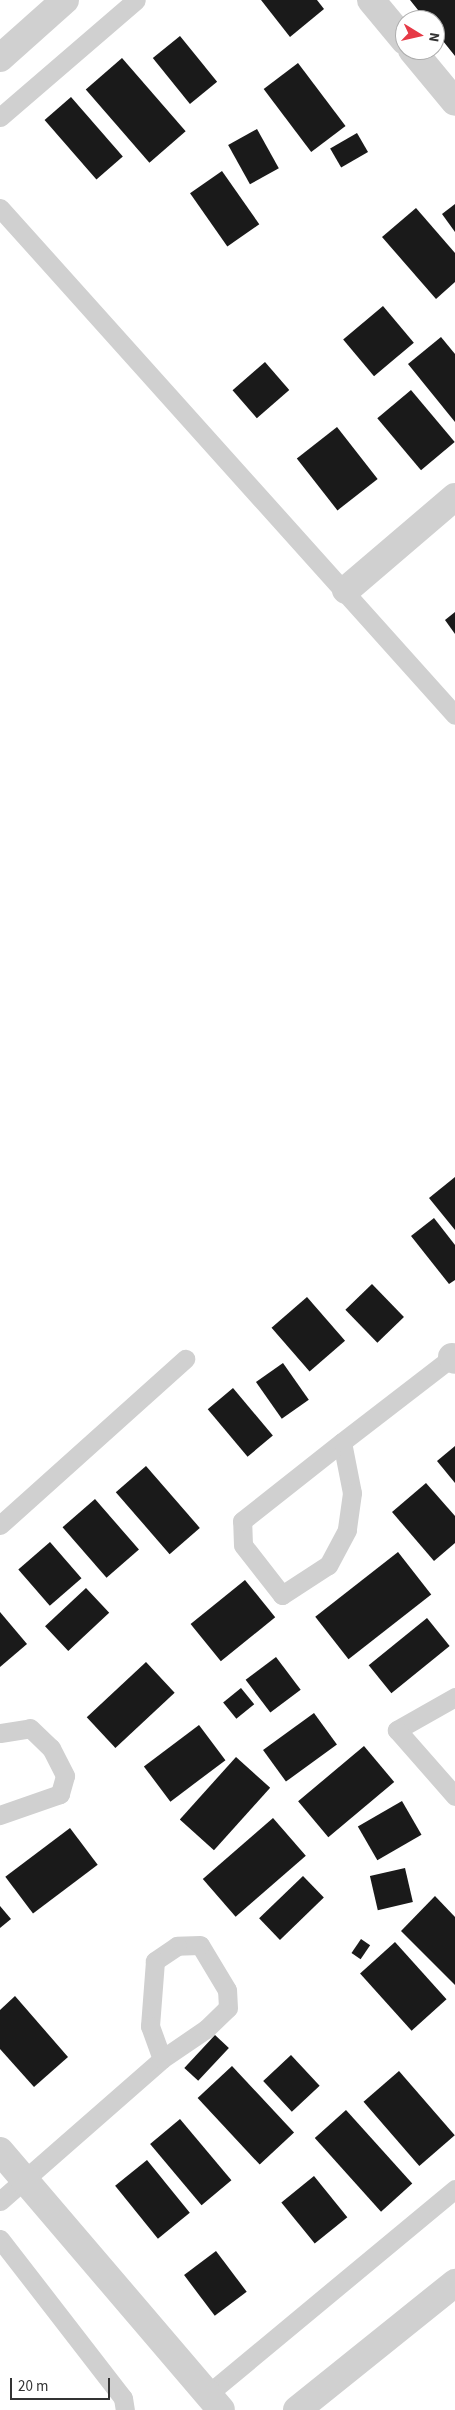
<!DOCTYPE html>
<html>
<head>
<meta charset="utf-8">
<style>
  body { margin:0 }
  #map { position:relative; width:455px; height:2410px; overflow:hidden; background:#fff; font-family:"Source Sans 3",sans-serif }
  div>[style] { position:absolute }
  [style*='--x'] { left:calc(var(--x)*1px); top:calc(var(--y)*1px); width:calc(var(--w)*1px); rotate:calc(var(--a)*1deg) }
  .building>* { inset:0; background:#1a1a1a; transform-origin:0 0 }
  .service>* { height:19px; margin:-9.5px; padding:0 9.5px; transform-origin:9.5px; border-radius:9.5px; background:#d0d0d0 }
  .minor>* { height:28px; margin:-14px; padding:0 14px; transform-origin:14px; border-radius:14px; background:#d0d0d0 }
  span { translate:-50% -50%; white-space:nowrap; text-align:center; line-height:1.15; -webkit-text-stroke:5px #fff; paint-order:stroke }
  .north { position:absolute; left:395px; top:10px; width:50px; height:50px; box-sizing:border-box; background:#fff; border:1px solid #adadad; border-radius:50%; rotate:99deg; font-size:14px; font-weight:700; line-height:20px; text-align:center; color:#333 }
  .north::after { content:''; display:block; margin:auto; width:18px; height:22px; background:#e63946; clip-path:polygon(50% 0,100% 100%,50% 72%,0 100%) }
  .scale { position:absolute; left:10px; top:2378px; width:100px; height:22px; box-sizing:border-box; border:2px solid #333; border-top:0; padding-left:6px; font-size:15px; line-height:18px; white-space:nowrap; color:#333; -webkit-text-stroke:4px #fff; paint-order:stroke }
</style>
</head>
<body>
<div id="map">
  <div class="building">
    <div style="clip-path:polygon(261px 0,317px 0,324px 9px,290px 37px)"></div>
    <div style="clip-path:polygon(410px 0,455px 0,455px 56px,435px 31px,435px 20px,426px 20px)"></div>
    <div style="left:180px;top:36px;width:59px;height:35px;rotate:51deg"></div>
    <div style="left:122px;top:58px;width:97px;height:48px;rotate:49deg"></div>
    <div style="left:298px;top:63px;width:79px;height:43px;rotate:53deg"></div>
    <div style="left:71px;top:97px;width:79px;height:35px;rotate:49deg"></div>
    <div style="left:257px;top:129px;width:45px;height:33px;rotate:61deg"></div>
    <div style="left:357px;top:133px;width:22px;height:31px;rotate:60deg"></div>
    <div style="left:222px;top:171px;width:65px;height:39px;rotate:55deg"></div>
    <div style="clip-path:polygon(455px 204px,455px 232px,442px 214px)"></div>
    <div style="clip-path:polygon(416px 208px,455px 253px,455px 282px,436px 299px,382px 237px)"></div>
    <div style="left:383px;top:306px;width:48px;height:52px;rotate:50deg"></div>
    <div style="clip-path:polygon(441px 337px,455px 354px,455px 422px,408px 364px)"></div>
    <div style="left:265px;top:362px;width:37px;height:43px;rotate:49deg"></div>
    <div style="left:411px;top:390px;width:68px;height:44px;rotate:50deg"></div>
    <div style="left:337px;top:427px;width:66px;height:51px;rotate:52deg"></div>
    <div style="clip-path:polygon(455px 612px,455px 634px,445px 620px)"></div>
    <div style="clip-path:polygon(455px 1177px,455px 1230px,429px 1198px)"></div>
    <div style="clip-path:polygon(434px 1218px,455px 1245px,455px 1280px,449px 1284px,411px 1236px)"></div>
    <div style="left:372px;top:1284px;width:46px;height:37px;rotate:46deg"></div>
    <div style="left:307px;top:1297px;width:58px;height:47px;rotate:49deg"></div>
    <div style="left:283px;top:1363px;width:45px;height:33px;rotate:55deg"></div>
    <div style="left:233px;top:1388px;width:62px;height:33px;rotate:50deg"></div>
    <div style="clip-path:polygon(455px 1446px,455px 1483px,437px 1461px)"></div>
    <div style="left:146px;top:1466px;width:82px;height:40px;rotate:49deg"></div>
    <div style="clip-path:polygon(426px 1483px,455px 1516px,455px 1543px,434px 1561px,392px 1512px)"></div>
    <div style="left:95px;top:1499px;width:67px;height:43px;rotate:49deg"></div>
    <div style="left:50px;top:1542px;width:48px;height:42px;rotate:49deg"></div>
    <div style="left:398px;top:1552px;width:54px;height:105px;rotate:52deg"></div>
    <div style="left:245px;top:1580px;width:48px;height:70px;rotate:51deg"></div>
    <div style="left:86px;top:1588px;width:34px;height:56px;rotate:47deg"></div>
    <div style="clip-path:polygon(0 1612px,27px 1644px,0 1667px)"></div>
    <div style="left:427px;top:1618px;width:36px;height:75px;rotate:51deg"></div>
    <div style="left:276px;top:1657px;width:41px;height:38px;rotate:53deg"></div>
    <div style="left:146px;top:1662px;width:42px;height:81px;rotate:47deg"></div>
    <div style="left:241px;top:1688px;width:21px;height:23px;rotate:51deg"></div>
    <div style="left:314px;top:1713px;width:39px;height:63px;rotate:54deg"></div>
    <div style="left:199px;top:1725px;width:44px;height:69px;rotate:53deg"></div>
    <div style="left:364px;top:1746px;width:47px;height:86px;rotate:50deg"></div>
    <div style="left:236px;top:1757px;width:46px;height:84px;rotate:42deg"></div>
    <div style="left:402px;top:1801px;width:39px;height:51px;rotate:60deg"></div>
    <div style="left:273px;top:1818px;width:50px;height:93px;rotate:49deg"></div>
    <div style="left:70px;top:1828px;width:46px;height:81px;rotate:53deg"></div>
    <div style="left:405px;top:1868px;width:35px;height:36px;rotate:77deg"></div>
    <div style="left:303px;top:1876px;width:30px;height:61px;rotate:46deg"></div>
    <div style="clip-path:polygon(435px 1896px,455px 1917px,455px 1985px,401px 1931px)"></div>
    <div style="clip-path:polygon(0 1906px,11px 1919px,0 1928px)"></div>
    <div style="left:361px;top:1939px;width:11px;height:17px;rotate:34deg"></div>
    <div style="left:395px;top:1942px;width:77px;height:47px;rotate:48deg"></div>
    <div style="clip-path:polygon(15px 1996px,68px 2057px,34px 2087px,0 2049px,0 2010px)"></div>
    <div style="left:215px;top:2035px;width:19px;height:45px;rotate:43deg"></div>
    <div style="left:291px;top:2055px;width:42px;height:38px;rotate:47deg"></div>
    <div style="left:232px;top:2066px;width:91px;height:47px;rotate:47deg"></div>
    <div style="left:399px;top:2071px;width:85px;height:47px;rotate:49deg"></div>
    <div style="left:346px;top:2110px;width:99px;height:42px;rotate:48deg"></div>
    <div style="left:180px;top:2119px;width:80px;height:39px;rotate:50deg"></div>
    <div style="left:147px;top:2160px;width:68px;height:41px;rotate:51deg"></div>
    <div style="left:314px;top:2176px;width:53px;height:42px;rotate:51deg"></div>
    <div style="left:216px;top:2251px;width:51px;height:40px;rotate:53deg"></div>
  </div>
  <div class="service">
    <div style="--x:0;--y:117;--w:179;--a:-40.7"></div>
    <div style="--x:0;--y:208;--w:681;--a:48.09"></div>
    <div style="--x:342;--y:1442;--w:52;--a:78.9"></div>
    <div style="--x:352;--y:1493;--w:37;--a:98"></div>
    <div style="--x:347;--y:1530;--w:40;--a:118"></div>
    <div style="--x:328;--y:1565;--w:55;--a:146.9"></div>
    <div style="--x:282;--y:1595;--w:63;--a:-128"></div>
    <div style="--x:243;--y:1545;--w:24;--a:-92"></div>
    <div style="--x:242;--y:1521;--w:127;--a:-38.3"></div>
    <div style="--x:342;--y:1442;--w:143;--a:-37.6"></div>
    <div style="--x:0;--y:1525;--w:249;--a:-41.9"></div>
    <div style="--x:455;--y:1697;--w:67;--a:150.4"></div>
    <div style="--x:397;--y:1730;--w:88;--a:48.7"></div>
    <div style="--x:0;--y:1733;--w:30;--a:-9"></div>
    <div style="--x:30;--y:1728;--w:29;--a:44"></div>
    <div style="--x:51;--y:1748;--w:31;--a:63"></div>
    <div style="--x:65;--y:1776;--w:19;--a:106"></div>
    <div style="--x:60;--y:1794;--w:64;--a:160.7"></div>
    <div style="--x:0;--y:2201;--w:215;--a:-41.2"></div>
    <div style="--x:162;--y:2059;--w:53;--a:-34.3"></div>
    <div style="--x:206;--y:2029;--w:30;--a:-44"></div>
    <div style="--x:228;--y:2008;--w:18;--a:-93"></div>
    <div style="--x:227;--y:1990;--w:52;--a:-121"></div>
    <div style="--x:200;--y:1945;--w:23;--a:178"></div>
    <div style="--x:177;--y:1946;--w:27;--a:146"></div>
    <div style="--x:155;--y:1961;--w:65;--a:94.4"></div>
    <div style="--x:150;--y:2026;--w:35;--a:70"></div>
    <div style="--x:0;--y:2239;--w:201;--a:52.3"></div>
    <div style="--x:123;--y:2398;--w:12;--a:81"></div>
    <div style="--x:208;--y:2394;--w:321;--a:-39.7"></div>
  </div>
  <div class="minor">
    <div style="--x:371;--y:0;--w:53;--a:50.3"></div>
    <div style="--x:412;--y:50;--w:67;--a:50.4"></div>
    <div style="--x:0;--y:58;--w:87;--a:-41.7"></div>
    <div style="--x:346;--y:590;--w:143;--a:-40.5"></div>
    <div style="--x:452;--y:1357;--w:4;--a:45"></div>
    <div style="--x:0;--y:2151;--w:340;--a:49.5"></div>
    <div style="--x:297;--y:2410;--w:203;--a:-38.8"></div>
  </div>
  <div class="north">N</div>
  <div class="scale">20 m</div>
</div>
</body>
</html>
